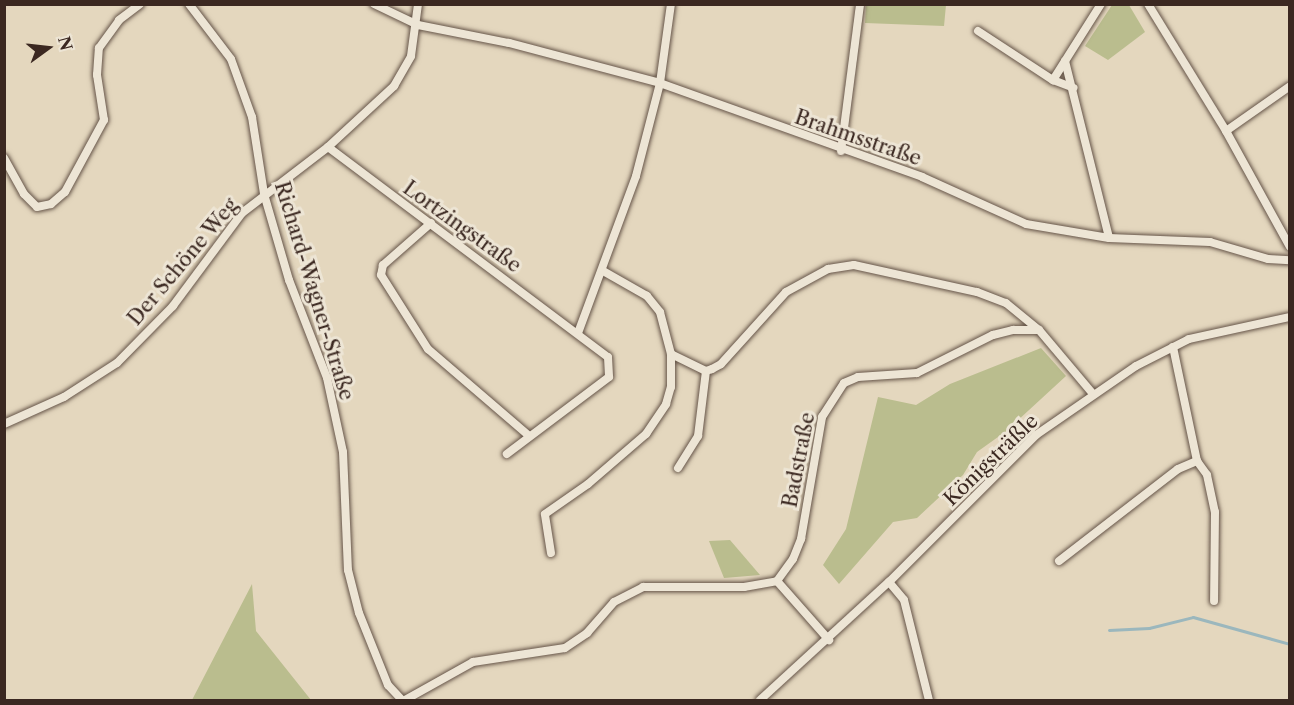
<!DOCTYPE html>
<html>
<head>
<meta charset="utf-8">
<style>
  body { margin:0 }
  #map { position:relative; width:1294px; height:705px; overflow:hidden; background:#e4d7be; font-family:"Libre Caslon Text",serif }
  div>[style] { position:absolute }
  [style*='--x'] { left:calc(var(--x)*1px); top:calc(var(--y)*1px); width:calc(var(--w)*1px); rotate:calc(var(--a)*1deg) }
  .green>* { inset:0; background:#babd8e }
  .stream>* { height:3px; margin:-1.5px; padding:0 1.5px; transform-origin:1.5px; border-radius:1.5px; background:#9bb7bd }
  .roads { filter:drop-shadow(0 0 2px #655448) drop-shadow(0 0 2px #655448) }
  .street>* { height:8px; margin:-4px; padding:0 4px; transform-origin:4px; border-radius:4px; background:#ede5d5 }
  span { translate:-50% -50%; white-space:nowrap; text-align:center; line-height:1.15; -webkit-text-stroke:6px #ede5d5; paint-order:stroke }
  .street-label { font-size:20px; color:#3b2821 }
  .frame { position:absolute; inset:0; border:6px solid #3b2821; pointer-events:none }
  .north { position:absolute; left:18px; top:18px; width:60px; height:60px; -webkit-text-stroke:4px #ede5d5; paint-order:stroke; rotate:75deg; font-size:16px; font-weight:700; line-height:24px; text-align:center; color:#3b2821 }
  .north::after { content:''; display:block; margin:auto; width:21px; height:27px; background:#3b2821; clip-path:polygon(50% 0,100% 100%,50% 72%,0 100%) }
</style>
</head>
<body>
<div id="map">
  <div class="green">
    <div style="clip-path:polygon(866px 5px,946px 5px,944px 26px,865px 23px)"></div>
    <div style="clip-path:polygon(1112px 5px,1129px 5px,1145px 32px,1108px 60px,1085px 46px)"></div>
    <div style="clip-path:polygon(1041px 348px,1066px 376px,1005px 432px,977px 452px,963px 475px,917px 518px,893px 522px,839px 584px,823px 565px,846px 529px,878px 397px,916px 405px,950px 384px)"></div>
    <div style="clip-path:polygon(730px 540px,760px 575px,724px 578px,709px 541px)"></div>
    <div style="clip-path:polygon(252px 584px,256px 631px,311px 700px,192px 700px)"></div>
  </div>
  <div class="stream">
    <div style="--x:1109;--y:630;--w:40;--a:-2.9"></div>
    <div style="--x:1149;--y:628;--w:45;--a:-14"></div>
    <div style="--x:1193;--y:617;--w:101;--a:15.6"></div>
  </div>
  <div class="roads">
    <div class="street">
      <div style="--x:189;--y:4;--w:69;--a:52.6"></div>
      <div style="--x:231;--y:59;--w:62;--a:70.1"></div>
      <div style="--x:252;--y:117;--w:78;--a:81.1"></div>
      <div style="--x:264;--y:194;--w:90;--a:73.8"></div>
      <div style="--x:289;--y:280;--w:105;--a:68.8"></div>
      <div style="--x:327;--y:378;--w:76;--a:77.8"></div>
      <div style="--x:343;--y:452;--w:118;--a:87.6"></div>
      <div style="--x:348;--y:570;--w:44;--a:75.7"></div>
      <div style="--x:359;--y:613;--w:78;--a:68.1"></div>
      <div style="--x:388;--y:685;--w:21;--a:47"></div>
      <div style="--x:374;--y:4;--w:49;--a:25.5"></div>
      <div style="--x:418;--y:25;--w:93;--a:11.2"></div>
      <div style="--x:509;--y:43;--w:156;--a:14.8"></div>
      <div style="--x:660;--y:83;--w:278;--a:19.7"></div>
      <div style="--x:922;--y:177;--w:114;--a:24.3"></div>
      <div style="--x:1026;--y:224;--w:84;--a:9.6"></div>
      <div style="--x:1109;--y:238;--w:101;--a:2.3"></div>
      <div style="--x:1210;--y:242;--w:60;--a:16.3"></div>
      <div style="--x:1268;--y:259;--w:22;--a:3"></div>
      <div style="--x:1148;--y:4;--w:149;--a:58.4"></div>
      <div style="--x:1226;--y:131;--w:132;--a:61.1"></div>
      <div style="--x:978;--y:31;--w:90;--a:33.2"></div>
      <div style="--x:1053;--y:80;--w:22;--a:21"></div>
      <div style="--x:1065;--y:61;--w:182;--a:76"></div>
      <div style="--x:1053;--y:80;--w:90;--a:-57.7"></div>
      <div style="--x:1226;--y:131;--w:78;--a:-35.1"></div>
      <div style="--x:328;--y:147;--w:350;--a:36.9"></div>
      <div style="--x:608;--y:357;--w:20;--a:87"></div>
      <div style="--x:609;--y:377;--w:128;--a:143"></div>
      <div style="--x:841;--y:151;--w:148;--a:-82.6"></div>
      <div style="--x:4;--y:158;--w:41;--a:60.9"></div>
      <div style="--x:24;--y:194;--w:18;--a:45"></div>
      <div style="--x:37;--y:207;--w:14;--a:-12"></div>
      <div style="--x:51;--y:204;--w:18;--a:-41"></div>
      <div style="--x:65;--y:192;--w:82;--a:-61.6"></div>
      <div style="--x:104;--y:120;--w:46;--a:-98.8"></div>
      <div style="--x:97;--y:75;--w:27;--a:-86"></div>
      <div style="--x:99;--y:48;--w:34;--a:-54"></div>
      <div style="--x:119;--y:20;--w:26;--a:-37"></div>
      <div style="--x:431;--y:223;--w:64;--a:138.8"></div>
      <div style="--x:383;--y:265;--w:10;--a:101"></div>
      <div style="--x:381;--y:275;--w:88;--a:57.6"></div>
      <div style="--x:428;--y:349;--w:132;--a:40.7"></div>
      <div style="--x:578;--y:333;--w:167;--a:-69.7"></div>
      <div style="--x:636;--y:176;--w:96;--a:-75.5"></div>
      <div style="--x:660;--y:83;--w:80;--a:-82.1"></div>
      <div style="--x:1173;--y:347;--w:116;--a:78.1"></div>
      <div style="--x:1197;--y:461;--w:17;--a:54"></div>
      <div style="--x:1207;--y:475;--w:38;--a:78"></div>
      <div style="--x:1215;--y:512;--w:89;--a:90.6"></div>
      <div style="--x:671;--y:354;--w:39;--a:26"></div>
      <div style="--x:706;--y:371;--w:6;--a:-18"></div>
      <div style="--x:712;--y:369;--w:10;--a:-29"></div>
      <div style="--x:721;--y:364;--w:97;--a:-47.9"></div>
      <div style="--x:786;--y:292;--w:48;--a:-28.7"></div>
      <div style="--x:828;--y:269;--w:26;--a:-9"></div>
      <div style="--x:854;--y:265;--w:126;--a:12.4"></div>
      <div style="--x:977;--y:292;--w:31;--a:21"></div>
      <div style="--x:1006;--y:303;--w:43;--a:39.3"></div>
      <div style="--x:1039;--y:330;--w:84;--a:49.8"></div>
      <div style="--x:4;--y:424;--w:66;--a:-24.2"></div>
      <div style="--x:64;--y:397;--w:63;--a:-32.7"></div>
      <div style="--x:117;--y:363;--w:80;--a:-45.5"></div>
      <div style="--x:173;--y:306;--w:116;--a:-53.4"></div>
      <div style="--x:242;--y:213;--w:108;--a:-37.5"></div>
      <div style="--x:328;--y:147;--w:90;--a:-42.7"></div>
      <div style="--x:394;--y:86;--w:34;--a:-60"></div>
      <div style="--x:411;--y:56;--w:52;--a:-82.3"></div>
      <div style="--x:678;--y:468;--w:38;--a:-58"></div>
      <div style="--x:698;--y:436;--w:65;--a:-83"></div>
      <div style="--x:551;--y:553;--w:39;--a:-99"></div>
      <div style="--x:545;--y:514;--w:52;--a:-34.9"></div>
      <div style="--x:588;--y:484;--w:77;--a:-40.8"></div>
      <div style="--x:646;--y:434;--w:36;--a:-56"></div>
      <div style="--x:666;--y:404;--w:18;--a:-74"></div>
      <div style="--x:671;--y:387;--w:33;--a:-90"></div>
      <div style="--x:671;--y:354;--w:43;--a:-104.7"></div>
      <div style="--x:660;--y:312;--w:21;--a:-129"></div>
      <div style="--x:647;--y:296;--w:51;--a:-150.4"></div>
      <div style="--x:1059;--y:561;--w:150;--a:-37.7"></div>
      <div style="--x:1178;--y:469;--w:21;--a:-23"></div>
      <div style="--x:777;--y:581;--w:79;--a:48.6"></div>
      <div style="--x:889;--y:582;--w:23;--a:50"></div>
      <div style="--x:904;--y:600;--w:103;--a:76"></div>
      <div style="--x:405;--y:700;--w:78;--a:-29.2"></div>
      <div style="--x:473;--y:662;--w:93;--a:-8.7"></div>
      <div style="--x:565;--y:648;--w:27;--a:-34"></div>
      <div style="--x:587;--y:633;--w:41;--a:-48.9"></div>
      <div style="--x:614;--y:602;--w:33;--a:-27"></div>
      <div style="--x:643;--y:587;--w:101;--a:0"></div>
      <div style="--x:744;--y:587;--w:34;--a:-10"></div>
      <div style="--x:777;--y:581;--w:27;--a:-54"></div>
      <div style="--x:793;--y:559;--w:22;--a:-68"></div>
      <div style="--x:801;--y:539;--w:124;--a:-80.2"></div>
      <div style="--x:822;--y:417;--w:40;--a:-57.1"></div>
      <div style="--x:844;--y:383;--w:15;--a:-23"></div>
      <div style="--x:858;--y:377;--w:59;--a:-3.9"></div>
      <div style="--x:917;--y:373;--w:85;--a:-26.6"></div>
      <div style="--x:993;--y:335;--w:21;--a:-14"></div>
      <div style="--x:1013;--y:330;--w:26;--a:0"></div>
      <div style="--x:760;--y:700;--w:175;--a:-42.5"></div>
      <div style="--x:889;--y:582;--w:208;--a:-45"></div>
      <div style="--x:1036;--y:435;--w:121;--a:-34.6"></div>
      <div style="--x:1136;--y:366;--w:59;--a:-27"></div>
      <div style="--x:1189;--y:339;--w:103;--a:-12.3"></div>
    </div>
  </div>
  <div class="street-label">
    <span style="left:858px;top:138px;rotate:19deg">Brahmsstraße</span>
    <span style="left:462px;top:227px;rotate:36deg">Lortzingstraße</span>
    <span style="left:183px;top:262px;rotate:-50deg">Der Schöne Weg</span>
    <span style="left:314px;top:291px;rotate:73deg">Richard-Wagner-Straße</span>
    <span style="left:799px;top:460px;rotate:-79deg">Badstraße</span>
    <span style="left:991px;top:460px;rotate:-44deg">Königsträßle</span>
  </div>
  <div class="frame"></div>
  <div class="north">N</div>
</div>
</body>
</html>
